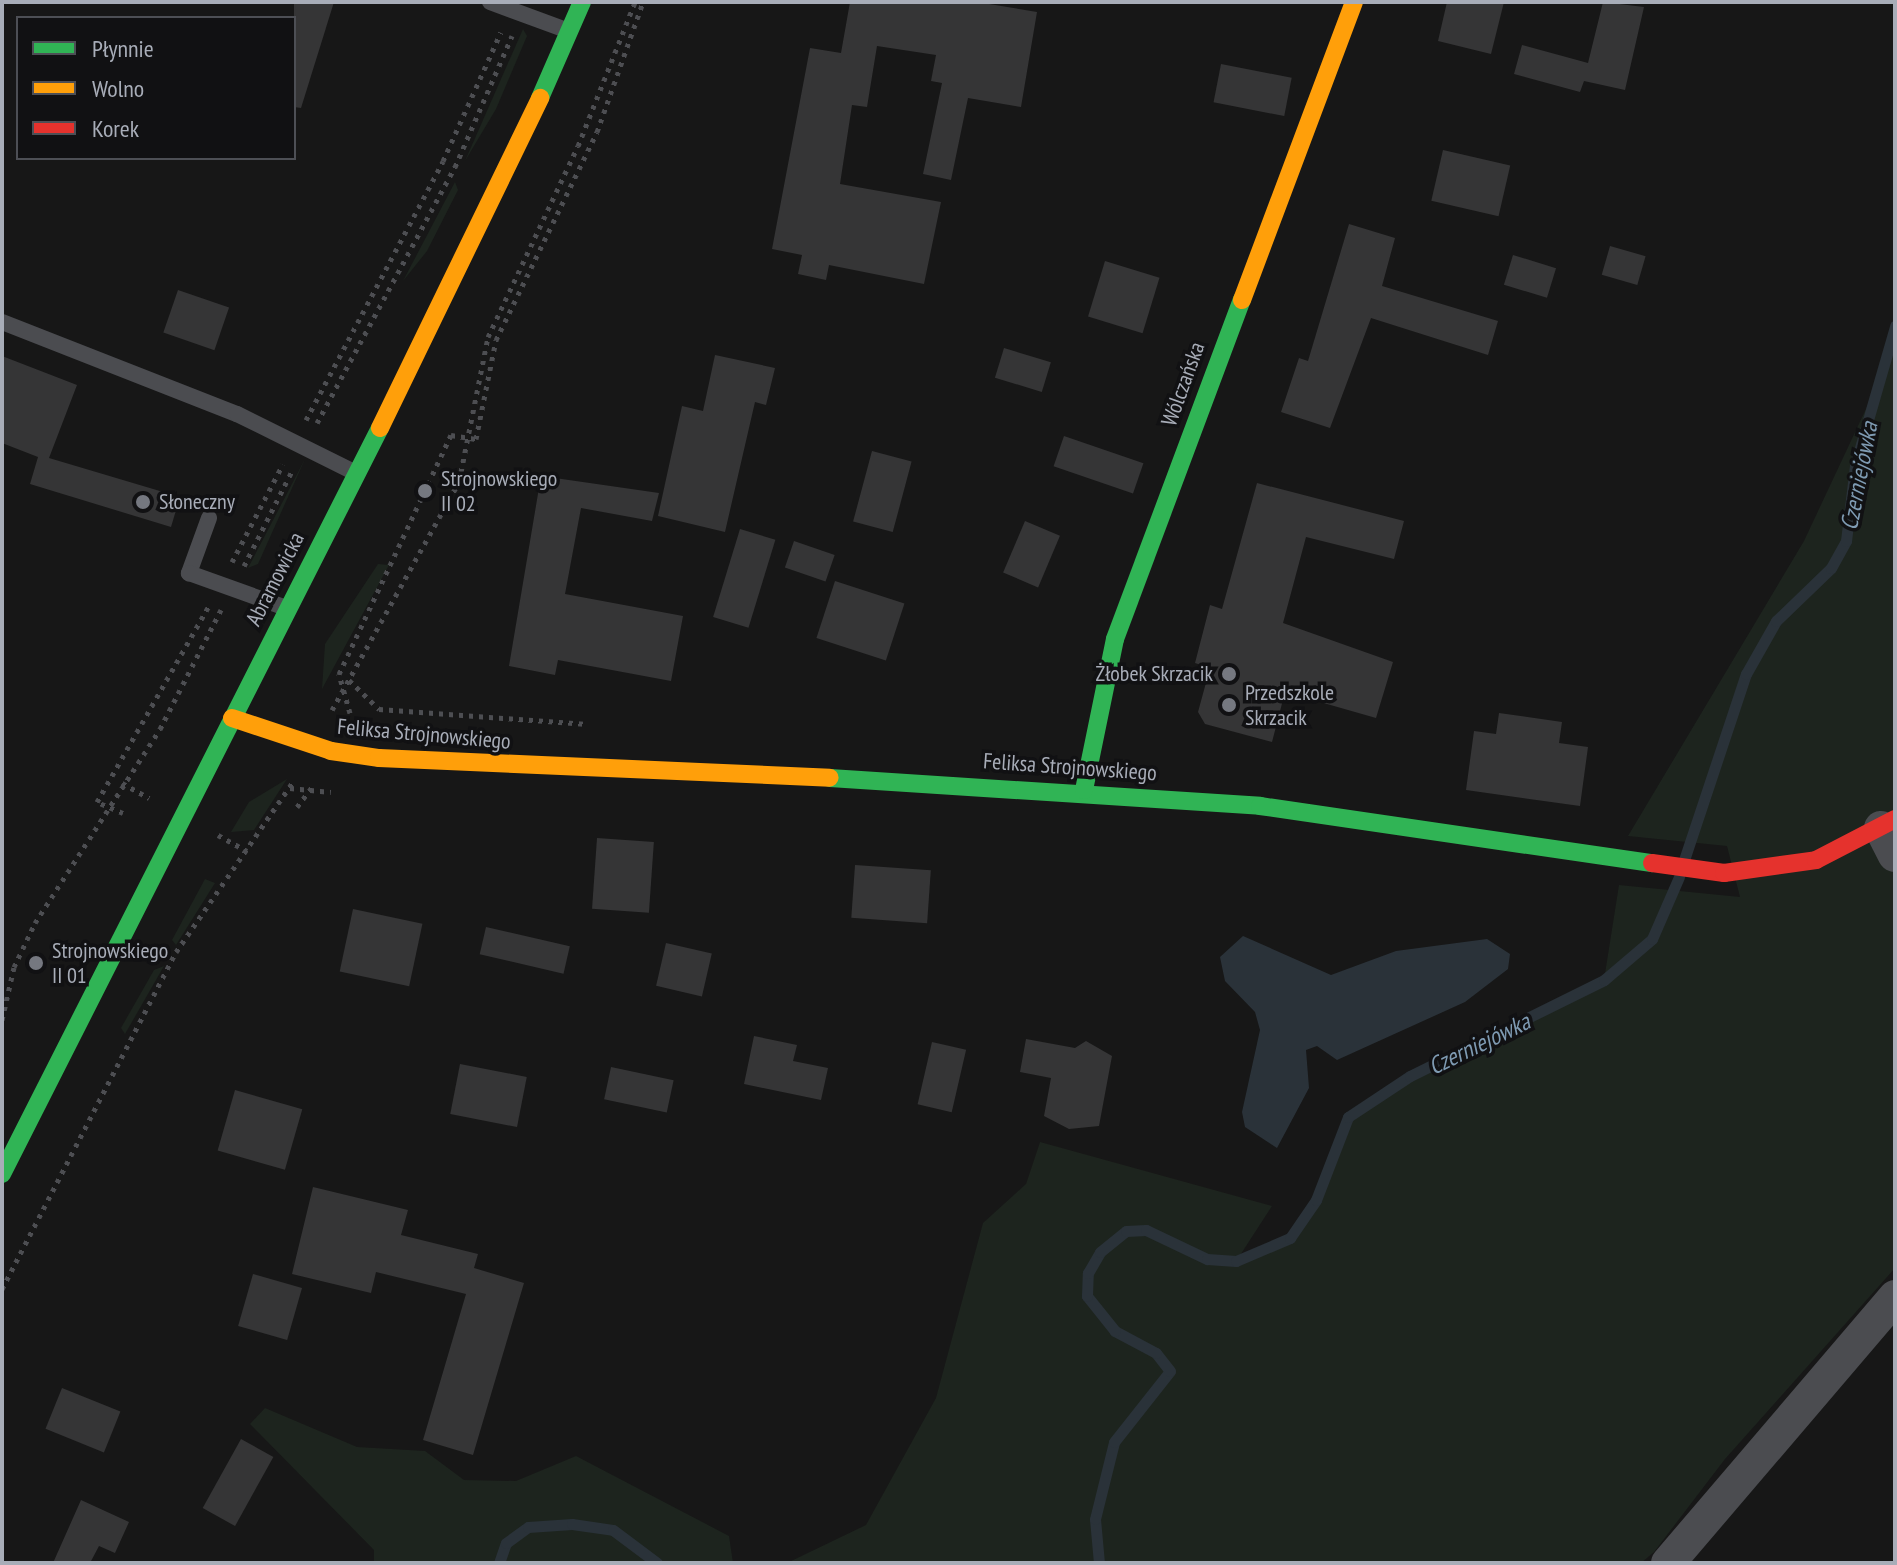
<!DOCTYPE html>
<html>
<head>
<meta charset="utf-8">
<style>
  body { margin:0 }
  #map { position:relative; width:1897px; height:1565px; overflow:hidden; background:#171717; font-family:"PT Sans Narrow",sans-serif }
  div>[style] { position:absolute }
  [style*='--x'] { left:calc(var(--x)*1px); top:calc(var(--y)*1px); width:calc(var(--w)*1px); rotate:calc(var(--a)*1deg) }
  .green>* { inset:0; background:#1d241e }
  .water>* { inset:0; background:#2a3239 }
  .stream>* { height:11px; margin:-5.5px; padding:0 5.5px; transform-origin:5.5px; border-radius:5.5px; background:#2a3239 }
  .building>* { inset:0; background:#353536; transform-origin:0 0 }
  .path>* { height:5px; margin-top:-2.5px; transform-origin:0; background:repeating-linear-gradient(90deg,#4d4e52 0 4px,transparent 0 10px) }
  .lane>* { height:16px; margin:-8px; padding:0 8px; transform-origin:8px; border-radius:8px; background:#4b4c50 }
  .street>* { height:34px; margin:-17px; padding:0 17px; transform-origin:17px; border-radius:17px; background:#4b4c50 }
  .fast>* { height:18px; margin:-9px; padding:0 9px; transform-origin:9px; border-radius:9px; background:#30b455 }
  .slow>* { height:18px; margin:-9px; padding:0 9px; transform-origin:9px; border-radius:9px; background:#ff9f0a }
  .jam>* { height:18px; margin:-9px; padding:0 9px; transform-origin:9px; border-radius:9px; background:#e5322d }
  .dots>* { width:22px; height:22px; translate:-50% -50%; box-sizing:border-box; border:4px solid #111113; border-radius:50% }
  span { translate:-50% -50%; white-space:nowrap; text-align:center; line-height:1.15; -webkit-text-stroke:7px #111113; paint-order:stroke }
  .street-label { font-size:22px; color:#a8adb8 }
  .poi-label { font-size:22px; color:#a8adb8 }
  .left { translate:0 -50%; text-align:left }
  .right { translate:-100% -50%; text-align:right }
  .water-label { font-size:24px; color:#7f9bb3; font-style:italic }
  .frame { position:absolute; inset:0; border:4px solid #a8adb8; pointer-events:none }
  .legend { position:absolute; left:16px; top:16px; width:280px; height:144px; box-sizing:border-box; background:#111113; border:2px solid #4d4f55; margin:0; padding:10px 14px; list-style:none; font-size:24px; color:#a8adb8 }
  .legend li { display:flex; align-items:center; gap:16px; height:40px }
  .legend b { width:40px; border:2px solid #4d4f55 }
</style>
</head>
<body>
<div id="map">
  <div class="green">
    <div style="clip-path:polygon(523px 29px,527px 36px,496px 109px,465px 161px)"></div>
    <div style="clip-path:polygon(455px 182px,458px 190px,427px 251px,403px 281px)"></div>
    <div style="clip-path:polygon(1895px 347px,1895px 1268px,1725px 1459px,1654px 1552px,1641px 1563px,787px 1563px,866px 1525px,936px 1398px,983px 1223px,1026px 1184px,1040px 1142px,1272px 1206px,1237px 1260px,1266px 1252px,1291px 1238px,1316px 1200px,1348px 1117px,1375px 1096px,1604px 980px,1619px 885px,1740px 897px,1727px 846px,1628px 836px,1804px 541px)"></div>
    <div style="clip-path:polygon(305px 459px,258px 564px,248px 568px)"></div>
    <div style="clip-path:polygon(378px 564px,389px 565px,322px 689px,325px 644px)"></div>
    <div style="clip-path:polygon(287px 779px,254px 830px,231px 832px,249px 802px)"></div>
    <div style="clip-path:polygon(205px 879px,215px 883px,176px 945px,172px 940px)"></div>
    <div style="clip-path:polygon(164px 966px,125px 1034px,121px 1028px,154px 970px)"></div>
    <div style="clip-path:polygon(265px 1408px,357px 1447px,425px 1451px,464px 1480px,516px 1481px,576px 1456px,729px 1536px,733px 1563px,374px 1563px,374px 1550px,250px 1424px)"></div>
  </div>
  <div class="water">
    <div style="clip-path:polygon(1243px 936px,1331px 975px,1396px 951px,1487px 939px,1510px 954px,1508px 969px,1465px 1002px,1337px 1060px,1317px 1046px,1306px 1050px,1309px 1088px,1277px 1148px,1245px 1127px,1242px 1112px,1260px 1030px,1255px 1012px,1225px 981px,1220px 957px)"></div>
  </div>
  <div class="stream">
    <div style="--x:1684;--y:860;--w:196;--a:-71.6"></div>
    <div style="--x:1746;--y:674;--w:61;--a:-60.5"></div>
    <div style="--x:1776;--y:621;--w:76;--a:-43.9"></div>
    <div style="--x:1831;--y:568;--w:31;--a:-61"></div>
    <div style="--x:1846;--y:541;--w:77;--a:-83.2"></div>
    <div style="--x:1855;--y:465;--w:145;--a:-73.9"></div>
    <div style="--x:499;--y:1563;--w:21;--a:-71"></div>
    <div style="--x:506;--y:1543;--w:27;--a:-36"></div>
    <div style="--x:528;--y:1527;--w:44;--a:-3.9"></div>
    <div style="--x:572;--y:1524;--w:41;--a:8.3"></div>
    <div style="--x:613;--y:1530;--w:55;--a:36.9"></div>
    <div style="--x:1099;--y:1563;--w:44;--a:-95.2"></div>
    <div style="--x:1095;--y:1519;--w:79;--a:-76.1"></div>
    <div style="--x:1114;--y:1442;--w:90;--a:-51.7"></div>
    <div style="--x:1170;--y:1371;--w:23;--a:-128"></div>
    <div style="--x:1156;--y:1353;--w:47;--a:-151.8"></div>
    <div style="--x:1115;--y:1331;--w:45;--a:-128.7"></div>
    <div style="--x:1087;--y:1296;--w:23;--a:-88"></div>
    <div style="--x:1088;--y:1273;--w:24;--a:-60"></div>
    <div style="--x:1100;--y:1252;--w:33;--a:-39"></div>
    <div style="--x:1126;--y:1231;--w:20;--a:-3"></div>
    <div style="--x:1146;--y:1230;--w:68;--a:25.4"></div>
    <div style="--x:1207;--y:1259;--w:29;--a:4"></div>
    <div style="--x:1236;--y:1261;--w:59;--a:-23.1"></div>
    <div style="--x:1290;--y:1238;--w:46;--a:-55.6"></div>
    <div style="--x:1316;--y:1200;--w:89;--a:-68.9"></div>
    <div style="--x:1348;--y:1117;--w:74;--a:-33.5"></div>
    <div style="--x:1410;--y:1076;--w:216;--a:-26.3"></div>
    <div style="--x:1604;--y:980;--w:63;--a:-40.5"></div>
    <div style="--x:1652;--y:939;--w:68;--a:-66.5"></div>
  </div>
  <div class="building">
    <div style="clip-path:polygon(294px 2px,334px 2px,301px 108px,294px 107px)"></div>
    <div style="clip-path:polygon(850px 2px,977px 2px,1037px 12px,1021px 107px,968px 98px,951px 180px,923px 174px,942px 83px,931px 81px,936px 55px,877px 46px,867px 107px,852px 105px,840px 184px,941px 202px,924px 284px,829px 265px,826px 280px,798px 274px,802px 255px,772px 249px,810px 48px,841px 53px)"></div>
    <div style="clip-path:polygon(1447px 2px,1504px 2px,1491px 54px,1438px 41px)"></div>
    <div style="clip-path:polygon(1603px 2px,1644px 7px,1625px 90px,1584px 81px,1580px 92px,1514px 74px,1522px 45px,1588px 63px)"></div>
    <div style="left:1221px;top:64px;width:72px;height:39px;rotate:11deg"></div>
    <div style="left:1443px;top:150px;width:69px;height:52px;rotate:13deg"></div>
    <div style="clip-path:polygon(1349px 224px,1395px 238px,1382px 286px,1498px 321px,1488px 355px,1371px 318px,1330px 428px,1281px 412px,1299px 358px,1308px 361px)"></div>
    <div style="left:1610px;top:246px;width:37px;height:30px;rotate:16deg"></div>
    <div style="left:1513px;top:255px;width:45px;height:31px;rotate:17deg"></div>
    <div style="left:1105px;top:261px;width:57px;height:58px;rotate:17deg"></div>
    <div style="left:178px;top:290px;width:54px;height:45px;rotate:19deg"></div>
    <div style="left:1004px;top:348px;width:49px;height:31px;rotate:17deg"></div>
    <div style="clip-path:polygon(715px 355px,775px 368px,766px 405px,755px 402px,725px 532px,658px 516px,682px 406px,703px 411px)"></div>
    <div style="clip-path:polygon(2px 356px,77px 385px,49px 458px,180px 497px,171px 527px,30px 484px,38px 457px,2px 443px)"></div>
    <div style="left:1064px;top:436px;width:84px;height:32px;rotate:19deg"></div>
    <div style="left:872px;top:451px;width:41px;height:73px;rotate:15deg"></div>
    <div style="clip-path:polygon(541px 476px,659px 493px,652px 521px,581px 508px,565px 594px,683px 616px,671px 681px,558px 660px,555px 675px,509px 666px)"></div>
    <div style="clip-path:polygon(1257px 483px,1404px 521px,1394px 559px,1306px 537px,1283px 623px,1393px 662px,1376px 718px,1285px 692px,1272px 742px,1205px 724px,1198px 712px,1210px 668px,1195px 663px,1210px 605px,1222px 609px)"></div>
    <div style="left:1025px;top:521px;width:38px;height:56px;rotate:23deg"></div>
    <div style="left:740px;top:529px;width:37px;height:92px;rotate:17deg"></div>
    <div style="left:794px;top:541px;width:43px;height:28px;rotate:19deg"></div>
    <div style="left:835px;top:581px;width:73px;height:60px;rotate:18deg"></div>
    <div style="clip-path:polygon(1499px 713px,1562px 722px,1559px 743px,1588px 747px,1580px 806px,1466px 790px,1474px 731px,1496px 734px)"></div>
    <div style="left:597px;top:838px;width:57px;height:71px;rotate:4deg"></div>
    <div style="left:855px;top:865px;width:76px;height:53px;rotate:4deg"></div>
    <div style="left:353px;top:909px;width:71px;height:64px;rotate:12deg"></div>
    <div style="left:486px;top:927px;width:86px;height:28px;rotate:13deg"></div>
    <div style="left:666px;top:943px;width:47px;height:44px;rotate:13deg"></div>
    <div style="clip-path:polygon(754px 1036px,797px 1045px,793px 1061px,828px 1068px,821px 1100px,744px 1084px)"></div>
    <div style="clip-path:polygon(1026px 1039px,1075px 1048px,1086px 1041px,1112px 1056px,1099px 1126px,1069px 1129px,1044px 1116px,1051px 1078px,1020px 1072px)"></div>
    <div style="left:932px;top:1042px;width:35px;height:64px;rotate:13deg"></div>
    <div style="left:460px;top:1064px;width:68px;height:51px;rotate:11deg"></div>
    <div style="left:611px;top:1067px;width:64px;height:33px;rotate:12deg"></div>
    <div style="left:235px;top:1090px;width:70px;height:63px;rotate:16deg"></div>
    <div style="clip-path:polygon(313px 1187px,408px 1210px,401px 1235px,478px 1254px,474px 1268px,524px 1283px,473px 1455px,423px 1440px,466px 1294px,376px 1272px,371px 1293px,292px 1274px)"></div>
    <div style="left:253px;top:1274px;width:51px;height:54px;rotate:16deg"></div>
    <div style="left:62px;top:1388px;width:63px;height:44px;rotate:22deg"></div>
    <div style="left:241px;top:1439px;width:37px;height:79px;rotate:29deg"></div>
    <div style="clip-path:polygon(81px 1500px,129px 1522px,115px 1553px,99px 1546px,90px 1563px,53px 1563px)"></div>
  </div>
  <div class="path">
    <div style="--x:306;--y:420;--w:293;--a:-62.1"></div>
    <div style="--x:443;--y:161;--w:141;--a:-65.8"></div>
    <div style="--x:317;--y:423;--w:291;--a:-61.7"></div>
    <div style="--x:455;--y:167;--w:143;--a:-66.5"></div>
    <div style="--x:232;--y:562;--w:110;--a:-62.5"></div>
    <div style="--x:244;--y:566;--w:106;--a:-63.2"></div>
    <div style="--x:349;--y:680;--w:42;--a:44"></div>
    <div style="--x:379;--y:709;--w:209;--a:4.1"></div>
    <div style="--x:332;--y:710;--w:261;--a:-60.9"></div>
    <div style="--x:459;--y:482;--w:148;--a:-78.7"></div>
    <div style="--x:488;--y:337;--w:211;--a:-64.8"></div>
    <div style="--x:578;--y:146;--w:155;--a:-68.4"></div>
    <div style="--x:350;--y:713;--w:41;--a:-105.8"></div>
    <div style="--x:339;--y:674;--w:264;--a:-64.9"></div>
    <div style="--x:451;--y:435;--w:25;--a:9"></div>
    <div style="--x:476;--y:439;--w:101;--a:-78.6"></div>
    <div style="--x:496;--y:340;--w:231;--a:-64.1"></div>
    <div style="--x:597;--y:132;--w:138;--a:-70.5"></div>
    <div style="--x:122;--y:783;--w:31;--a:29"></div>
    <div style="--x:290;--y:788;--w:41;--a:5.6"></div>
    <div style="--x:297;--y:807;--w:26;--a:-53"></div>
    <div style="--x:123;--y:813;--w:28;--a:-157"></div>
    <div style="--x:97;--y:802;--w:226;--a:-60.3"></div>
    <div style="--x:218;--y:835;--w:33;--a:29"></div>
    <div style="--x:2;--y:1020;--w:54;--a:-77.2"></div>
    <div style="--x:14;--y:967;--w:49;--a:-64.5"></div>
    <div style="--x:35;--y:923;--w:231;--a:-57.2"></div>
    <div style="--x:160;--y:729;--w:134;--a:-62.9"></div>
    <div style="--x:2;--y:1289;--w:379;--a:-62.7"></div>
    <div style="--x:176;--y:952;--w:206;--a:-55.5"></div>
  </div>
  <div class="lane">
    <div style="--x:490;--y:2;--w:84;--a:20.2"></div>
    <div style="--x:2;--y:322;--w:252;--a:21.4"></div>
    <div style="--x:237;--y:414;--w:131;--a:26.4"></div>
    <div style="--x:209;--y:518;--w:59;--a:110"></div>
    <div style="--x:189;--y:573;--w:103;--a:19.8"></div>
  </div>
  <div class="street">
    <div style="--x:1881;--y:828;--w:30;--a:63"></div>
    <div style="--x:1668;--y:1563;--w:350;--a:-49.5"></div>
  </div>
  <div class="fast">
    <div style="--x:540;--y:98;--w:105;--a:-66.4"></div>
    <div style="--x:830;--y:778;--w:431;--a:3.7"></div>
    <div style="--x:1260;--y:806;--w:396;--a:8.3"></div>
    <div style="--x:1084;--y:790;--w:154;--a:-78.4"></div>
    <div style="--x:1115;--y:639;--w:362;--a:-69.5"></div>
    <div style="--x:2;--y:1174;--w:836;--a:-63.13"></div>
  </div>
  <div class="slow">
    <div style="--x:1242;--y:300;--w:318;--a:-69.4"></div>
    <div style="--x:380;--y:428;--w:367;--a:-64.1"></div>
    <div style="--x:232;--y:718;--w:104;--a:18.4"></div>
    <div style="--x:331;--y:751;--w:49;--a:8.3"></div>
    <div style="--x:379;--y:758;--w:451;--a:2.5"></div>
  </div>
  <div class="jam">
    <div style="--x:1652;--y:863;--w:73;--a:7.9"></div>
    <div style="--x:1724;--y:873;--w:93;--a:-8"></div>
    <div style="--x:1816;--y:860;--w:89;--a:-27.4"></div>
  </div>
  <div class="dots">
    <div style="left:425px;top:491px;background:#757880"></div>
    <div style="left:143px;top:502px;background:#757880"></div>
    <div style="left:1229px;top:674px;background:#757880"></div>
    <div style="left:1229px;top:705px;background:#757880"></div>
    <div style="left:36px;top:963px;background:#757880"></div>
  </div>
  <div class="street-label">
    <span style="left:1183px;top:384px;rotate:-70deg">Wólczańska</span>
    <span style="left:275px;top:579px;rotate:-63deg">Abramowicka</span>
    <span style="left:424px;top:734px;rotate:5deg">Feliksa Strojnowskiego</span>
    <span style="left:1070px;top:767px;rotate:4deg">Feliksa Strojnowskiego</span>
  </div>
  <div class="poi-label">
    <span class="left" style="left:441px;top:491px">Strojnowskiego<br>II 02</span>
    <span class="left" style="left:159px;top:502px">Słoneczny</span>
    <span class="right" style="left:1213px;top:674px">Żłobek Skrzacik</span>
    <span class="left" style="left:1245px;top:705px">Przedszkole<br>Skrzacik</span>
    <span class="left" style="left:52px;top:963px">Strojnowskiego<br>II 01</span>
  </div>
  <div class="water-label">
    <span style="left:1859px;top:476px;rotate:-79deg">Czerniejówka</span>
    <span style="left:1479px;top:1044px;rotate:-26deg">Czerniejówka</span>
  </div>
  <div class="frame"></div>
  <ul class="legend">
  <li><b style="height:10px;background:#30b455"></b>Płynnie</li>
  <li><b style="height:10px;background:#ff9f0a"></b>Wolno</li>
  <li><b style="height:10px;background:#e5322d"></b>Korek</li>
  </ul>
</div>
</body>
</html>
